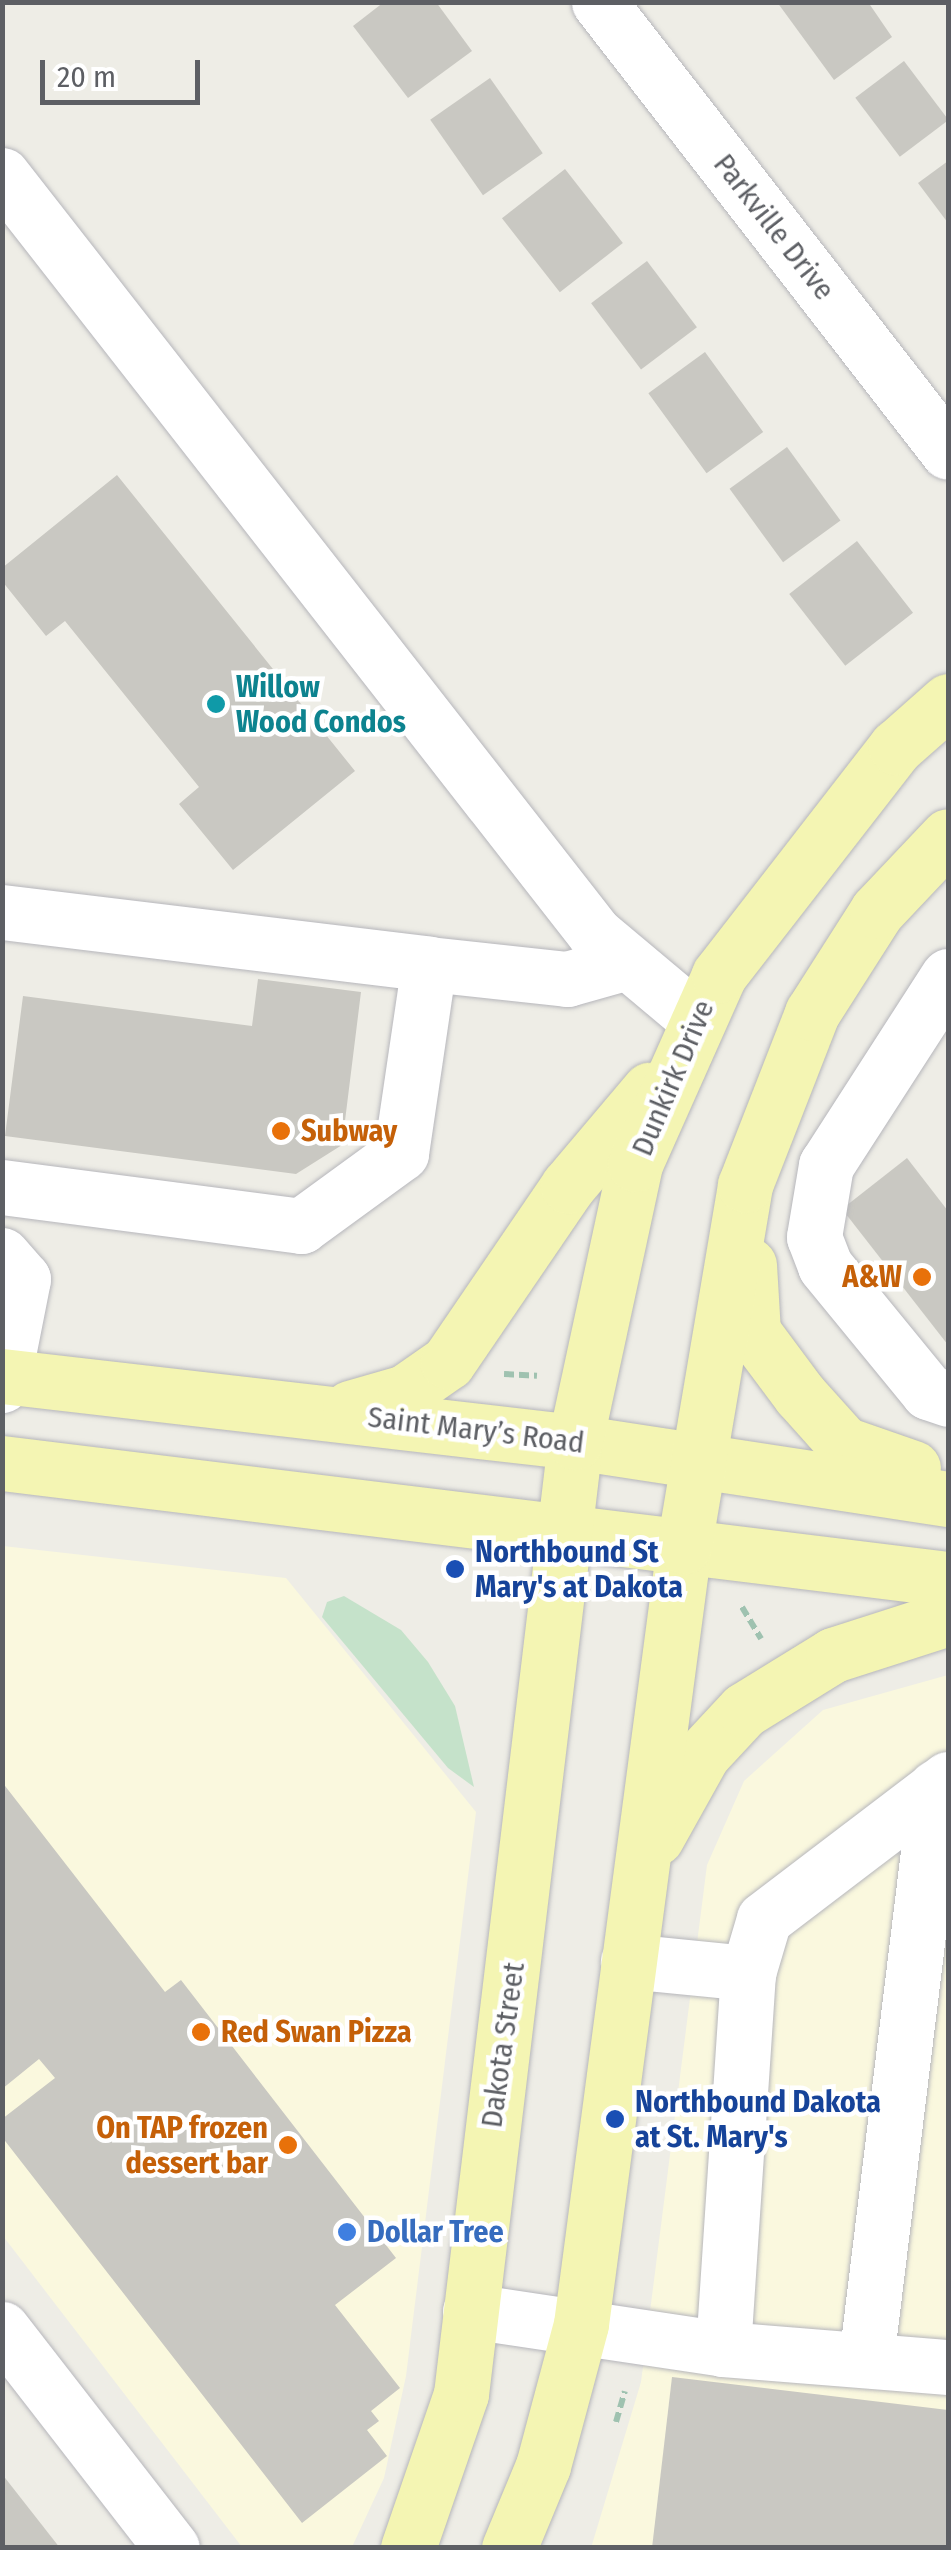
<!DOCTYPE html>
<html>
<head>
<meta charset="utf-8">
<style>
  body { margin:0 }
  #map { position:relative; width:951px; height:2550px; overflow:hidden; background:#eeede6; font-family:"Fira Sans Condensed",sans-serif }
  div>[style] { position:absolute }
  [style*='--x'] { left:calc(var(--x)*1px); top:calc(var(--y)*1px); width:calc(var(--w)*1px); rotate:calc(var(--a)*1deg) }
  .commercial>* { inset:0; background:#faf8de }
  .green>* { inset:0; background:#c5e2ca }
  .building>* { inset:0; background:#c9c8c2; transform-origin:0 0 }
  .path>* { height:6px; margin-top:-3px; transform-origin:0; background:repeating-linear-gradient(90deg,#9fc2b0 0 10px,transparent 0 15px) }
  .roads { filter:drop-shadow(0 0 2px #b6b6bb) drop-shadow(0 0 2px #b6b6bb) }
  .minor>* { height:55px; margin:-27.5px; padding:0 27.5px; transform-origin:27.5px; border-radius:27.5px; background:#fff }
  .major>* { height:55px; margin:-27.5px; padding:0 27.5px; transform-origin:27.5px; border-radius:27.5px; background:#f4f5b3 }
  .dots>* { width:28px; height:28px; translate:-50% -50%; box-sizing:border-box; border:5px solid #fff; border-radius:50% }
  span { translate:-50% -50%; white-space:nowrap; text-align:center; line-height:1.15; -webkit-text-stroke:9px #fff; paint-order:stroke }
  .street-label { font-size:30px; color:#5d5f64 }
  .culture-label { font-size:30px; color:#0d838f; font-weight:700 }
  .left { translate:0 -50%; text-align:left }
  .food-label { font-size:30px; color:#c56008; font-weight:700 }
  .right { translate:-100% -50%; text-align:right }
  .transit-label { font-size:30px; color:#164399; font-weight:700 }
  .shop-label { font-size:30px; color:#366cbe; font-weight:700 }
  .frame { position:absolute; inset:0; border:5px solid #5d5f64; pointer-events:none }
  .scale { position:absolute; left:40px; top:60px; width:160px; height:45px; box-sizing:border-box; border:5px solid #5d5f64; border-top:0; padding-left:12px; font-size:30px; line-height:35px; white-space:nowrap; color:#5d5f64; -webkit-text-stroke:8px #fff; paint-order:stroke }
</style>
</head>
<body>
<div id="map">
  <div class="commercial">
    <div style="clip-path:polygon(3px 1546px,286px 1578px,476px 1812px,406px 2376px,384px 2478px,352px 2547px,242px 2547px,3px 2236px)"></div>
    <div style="clip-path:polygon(948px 1675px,948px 2547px,591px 2548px,641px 2382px,707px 1865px,744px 1781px,823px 1710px)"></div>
  </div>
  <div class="green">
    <div style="clip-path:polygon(344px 1596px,401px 1630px,428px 1662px,455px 1706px,474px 1787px,448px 1768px,322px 1617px,327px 1602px)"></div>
  </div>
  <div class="building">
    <div style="clip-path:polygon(384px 2px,436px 2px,472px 51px,408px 98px,353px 26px)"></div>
    <div style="clip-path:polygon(777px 2px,868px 2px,892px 37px,834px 80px)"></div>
    <div style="left:904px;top:61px;width:74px;height:61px;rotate:53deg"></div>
    <div style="left:490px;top:78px;width:92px;height:73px;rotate:55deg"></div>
    <div style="clip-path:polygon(948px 161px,948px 223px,918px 183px)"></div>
    <div style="left:565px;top:169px;width:94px;height:80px;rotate:52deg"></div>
    <div style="left:647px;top:261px;width:83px;height:70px;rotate:53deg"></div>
    <div style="left:705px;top:352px;width:99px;height:70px;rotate:54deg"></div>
    <div style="left:787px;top:447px;width:91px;height:71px;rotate:54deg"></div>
    <div style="clip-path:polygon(117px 475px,355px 771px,233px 870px,179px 804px,199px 787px,65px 621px,46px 636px,2px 581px,2px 568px)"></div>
    <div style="left:857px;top:541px;width:91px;height:86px;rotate:52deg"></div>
    <div style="clip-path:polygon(258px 979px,361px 992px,342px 1145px,296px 1174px,5px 1136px,23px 996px,252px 1026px)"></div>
    <div style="clip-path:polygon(907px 1158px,948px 1211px,948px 1345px,842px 1209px)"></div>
    <div style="clip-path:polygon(2px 1782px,165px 1992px,181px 1980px,396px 2258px,335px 2305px,400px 2388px,371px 2411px,379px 2421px,367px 2430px,387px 2456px,302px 2523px,2px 2137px,2px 2119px,55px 2078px,39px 2059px,2px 2089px)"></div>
    <div style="clip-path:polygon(672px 2377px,948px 2410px,948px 2548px,652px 2548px)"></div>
    <div style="clip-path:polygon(2px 2474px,60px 2548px,2px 2548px)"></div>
  </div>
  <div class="path">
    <div style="--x:504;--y:1374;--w:33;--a:3"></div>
    <div style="--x:742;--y:1607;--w:37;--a:59"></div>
    <div style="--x:616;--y:2422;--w:32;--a:-74"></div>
  </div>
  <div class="roads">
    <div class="minor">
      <div style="--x:599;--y:2;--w:569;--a:52.2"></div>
      <div style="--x:2;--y:175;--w:963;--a:52"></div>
      <div style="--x:595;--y:934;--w:129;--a:40"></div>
      <div style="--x:2;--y:912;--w:430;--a:6.9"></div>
      <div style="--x:948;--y:976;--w:225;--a:122.8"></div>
      <div style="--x:826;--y:1165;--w:73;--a:99.5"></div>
      <div style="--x:814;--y:1237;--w:31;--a:69"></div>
      <div style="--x:825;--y:1266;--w:163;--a:50.7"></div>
      <div style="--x:928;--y:1392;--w:21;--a:19"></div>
      <div style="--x:2;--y:1187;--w:302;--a:7.4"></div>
      <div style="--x:301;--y:1226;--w:124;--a:-36.1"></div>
      <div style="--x:401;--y:1153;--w:191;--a:-81.6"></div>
      <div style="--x:429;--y:964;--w:139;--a:6.2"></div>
      <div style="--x:567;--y:979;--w:59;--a:-15.7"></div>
      <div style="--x:2;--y:1255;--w:32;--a:49"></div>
      <div style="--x:23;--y:1279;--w:108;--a:101.2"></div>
      <div style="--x:628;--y:1961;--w:121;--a:5.7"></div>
      <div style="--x:470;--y:2311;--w:256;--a:8.5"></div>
      <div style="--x:723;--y:2349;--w:226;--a:4.6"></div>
      <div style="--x:2;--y:2329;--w:277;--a:52.2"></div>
      <div style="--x:723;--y:2349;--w:377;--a:-86.2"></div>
      <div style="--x:748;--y:1973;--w:56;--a:-73.5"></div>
      <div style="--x:764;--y:1919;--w:231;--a:-37.3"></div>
      <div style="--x:866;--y:2360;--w:577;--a:-83.04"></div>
    </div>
    <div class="major">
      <div style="--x:749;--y:1265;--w:67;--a:86.6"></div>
      <div style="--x:753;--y:1332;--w:79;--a:53.3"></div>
      <div style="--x:800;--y:1395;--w:66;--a:48.1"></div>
      <div style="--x:844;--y:1444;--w:73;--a:19.2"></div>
      <div style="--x:2;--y:1376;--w:577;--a:6.57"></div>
      <div style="--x:575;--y:1442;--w:377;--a:8.7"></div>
      <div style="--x:350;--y:1408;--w:57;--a:-16.2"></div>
      <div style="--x:405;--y:1392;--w:52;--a:-34.9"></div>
      <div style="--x:448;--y:1362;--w:213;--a:-55.7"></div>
      <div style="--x:568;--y:1186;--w:126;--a:-49.8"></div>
      <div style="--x:2;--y:1463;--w:953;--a:6.99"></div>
      <div style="--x:656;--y:1838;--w:96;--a:-60.8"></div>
      <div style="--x:703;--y:1754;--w:60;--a:-47"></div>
      <div style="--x:744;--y:1710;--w:105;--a:-31.7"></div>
      <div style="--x:833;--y:1655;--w:121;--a:-17.8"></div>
      <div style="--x:408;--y:2548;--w:163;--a:-71"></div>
      <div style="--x:461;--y:2394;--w:959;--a:-83.17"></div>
      <div style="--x:575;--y:1442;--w:284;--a:-77.8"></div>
      <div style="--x:635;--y:1164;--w:207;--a:-66"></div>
      <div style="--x:719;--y:975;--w:289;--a:-52.2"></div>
      <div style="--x:896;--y:747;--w:69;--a:-41.5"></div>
      <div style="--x:509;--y:2548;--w:89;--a:-67.5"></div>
      <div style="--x:543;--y:2466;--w:147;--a:-75"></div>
      <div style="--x:581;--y:2324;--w:785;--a:-82.46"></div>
      <div style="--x:684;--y:1546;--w:366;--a:-80.4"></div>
      <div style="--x:745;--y:1185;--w:185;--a:-68.7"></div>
      <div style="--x:812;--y:1013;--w:121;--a:-57.5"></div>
      <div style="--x:877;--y:911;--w:103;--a:-46.6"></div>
    </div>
  </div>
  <div class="dots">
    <div style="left:216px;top:704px;background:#0f9aa8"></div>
    <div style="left:281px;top:1131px;background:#e8710a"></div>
    <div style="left:922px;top:1277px;background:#e8710a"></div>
    <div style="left:455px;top:1569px;background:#1a4fb4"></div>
    <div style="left:201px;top:2032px;background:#e8710a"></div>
    <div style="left:615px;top:2119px;background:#1a4fb4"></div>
    <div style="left:288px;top:2145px;background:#e8710a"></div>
    <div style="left:347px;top:2232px;background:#3f7fe0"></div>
  </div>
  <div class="street-label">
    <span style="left:774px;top:227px;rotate:52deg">Parkville Drive</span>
    <span style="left:673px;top:1078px;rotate:-67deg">Dunkirk Drive</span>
    <span style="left:476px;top:1430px;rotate:7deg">Saint Mary’s Road</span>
    <span style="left:503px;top:2045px;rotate:-82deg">Dakota Street</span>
  </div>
  <div class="culture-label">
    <span class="left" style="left:236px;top:704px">Willow<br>Wood Condos</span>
  </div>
  <div class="food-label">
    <span class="left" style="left:301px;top:1131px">Subway</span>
    <span class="right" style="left:902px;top:1277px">A&amp;W</span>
    <span class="left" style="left:221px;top:2032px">Red Swan Pizza</span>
    <span class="right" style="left:268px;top:2145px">On TAP frozen<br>dessert bar</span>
  </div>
  <div class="transit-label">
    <span class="left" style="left:475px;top:1569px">Northbound St<br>Mary's at Dakota</span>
    <span class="left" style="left:635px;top:2119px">Northbound Dakota<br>at St. Mary's</span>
  </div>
  <div class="shop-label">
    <span class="left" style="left:367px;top:2232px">Dollar Tree</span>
  </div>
  <div class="frame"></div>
  <div class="scale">20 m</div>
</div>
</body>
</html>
